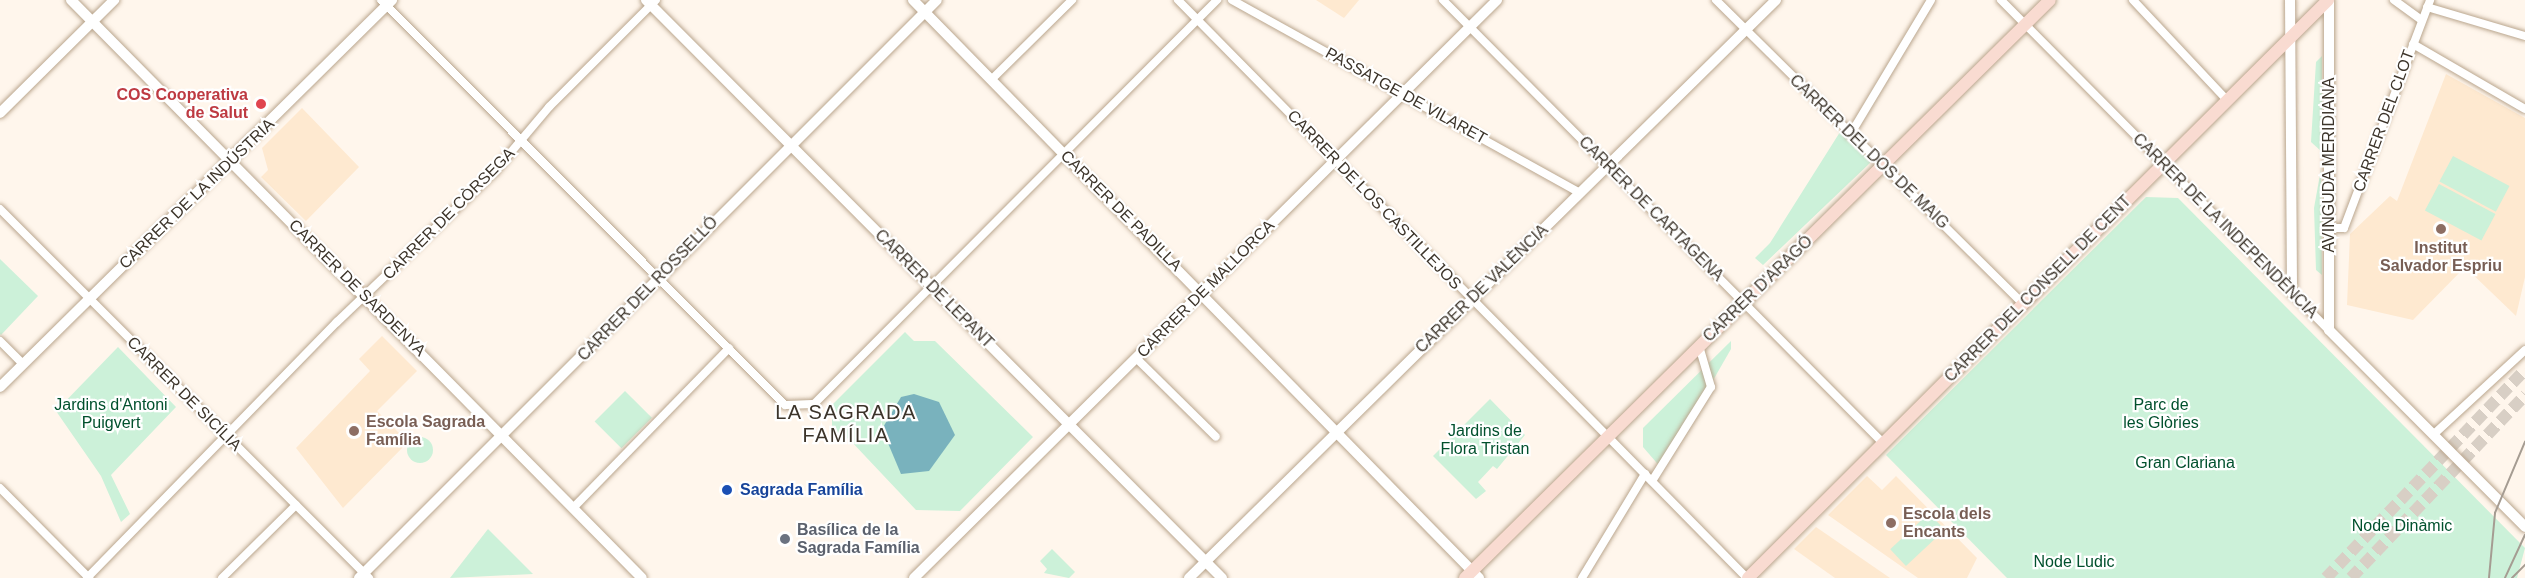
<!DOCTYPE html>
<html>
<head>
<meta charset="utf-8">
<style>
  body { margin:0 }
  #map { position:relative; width:2525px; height:578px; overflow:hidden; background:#fff6ec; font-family:Helvetica,sans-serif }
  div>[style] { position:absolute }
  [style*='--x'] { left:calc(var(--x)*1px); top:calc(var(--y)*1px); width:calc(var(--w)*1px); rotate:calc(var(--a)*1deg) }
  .built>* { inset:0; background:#fee9d0 }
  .green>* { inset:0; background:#ccf1d9; transform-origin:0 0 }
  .round { border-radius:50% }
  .water>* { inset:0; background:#79b2bd }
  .primary-tunnel>* { height:12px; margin-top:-6px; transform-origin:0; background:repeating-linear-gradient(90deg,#d8cfc5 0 12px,transparent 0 18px) }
  .roads { filter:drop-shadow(0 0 2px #baa68e) drop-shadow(0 0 2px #baa68e) }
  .street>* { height:8px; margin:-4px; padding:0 4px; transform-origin:4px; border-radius:4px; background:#fff }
  .secondary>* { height:10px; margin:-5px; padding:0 5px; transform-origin:5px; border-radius:5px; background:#fff }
  .primary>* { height:12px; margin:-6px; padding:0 6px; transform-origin:6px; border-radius:6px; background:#f9dbd1 }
  .tram>* { height:1.5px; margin:-0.75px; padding:0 0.75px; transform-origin:0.75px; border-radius:0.75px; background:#a59c92 }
  .dots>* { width:16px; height:16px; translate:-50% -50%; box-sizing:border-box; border:3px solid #fff; border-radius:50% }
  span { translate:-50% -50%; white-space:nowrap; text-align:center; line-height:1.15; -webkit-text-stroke:4.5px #fff; paint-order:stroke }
  .health-label { font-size:16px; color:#be3a42; font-weight:700 }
  .right { translate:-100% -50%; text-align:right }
  .street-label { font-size:16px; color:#3c342a }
  .education-label { font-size:16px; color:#785e54; font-weight:700 }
  .left { translate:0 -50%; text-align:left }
  .park-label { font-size:16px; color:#01502d }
  .transit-label { font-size:16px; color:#164399; font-weight:700 }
  .worship-label { font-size:16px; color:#5b616d; font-weight:700 }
  .quarter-label { font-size:20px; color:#3c342a; letter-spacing:1.5px }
</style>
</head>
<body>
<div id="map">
  <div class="built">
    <div style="clip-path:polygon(1316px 0,1359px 0,1344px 18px)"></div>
    <div style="clip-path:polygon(2446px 74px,2525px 118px,2525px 277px,2516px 316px,2465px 267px,2413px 320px,2347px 305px,2350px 234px,2390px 196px,2397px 201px)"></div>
    <div style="clip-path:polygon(302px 108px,359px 167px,306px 221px,261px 177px,268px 170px,262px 148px)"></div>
    <div style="clip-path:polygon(382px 336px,417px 371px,377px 411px,408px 442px,343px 508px,296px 448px,370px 371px,359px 359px)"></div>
    <div style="clip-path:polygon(1867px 476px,1882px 490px,1896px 476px,1977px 558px,1967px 578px,1918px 578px,1828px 515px)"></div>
    <div style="clip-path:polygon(1816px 527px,1890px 578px,1835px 578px,1794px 549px)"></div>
  </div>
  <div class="green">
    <div style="clip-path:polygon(2322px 56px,2322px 152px,2311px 142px,2316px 62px)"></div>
    <div style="clip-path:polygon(1840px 132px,1871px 162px,1763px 265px,1755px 258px,1770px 243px)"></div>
    <div style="left:2453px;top:156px;width:64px;height:29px;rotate:28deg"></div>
    <div style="clip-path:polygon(2321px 169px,2322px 275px,2316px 270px,2314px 208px)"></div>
    <div style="left:2439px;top:184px;width:64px;height:30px;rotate:28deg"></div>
    <div style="clip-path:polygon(2146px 197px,2178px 198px,2525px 548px,2517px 578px,2007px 578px,1886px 455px)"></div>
    <div style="clip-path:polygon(0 259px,38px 296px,1px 335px,0 334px)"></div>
    <div style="clip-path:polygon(905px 332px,914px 341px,935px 341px,1033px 437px,960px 511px,916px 510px,849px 439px,832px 432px,832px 405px)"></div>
    <div style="clip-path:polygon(1731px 341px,1731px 349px,1662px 469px,1643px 447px,1643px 428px)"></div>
    <div style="clip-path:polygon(118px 347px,176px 407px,111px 475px,130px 514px,121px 522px,101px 476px,56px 411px)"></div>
    <div style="left:625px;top:391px;width:38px;height:43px;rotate:45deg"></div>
    <div style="clip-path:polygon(1490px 399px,1525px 435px,1497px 469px,1493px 466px,1478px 482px,1486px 491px,1476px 499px,1433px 456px)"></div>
    <div class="round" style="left:407px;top:437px;width:26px;height:26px"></div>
    <div style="left:1929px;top:513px;width:23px;height:53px;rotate:47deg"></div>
    <div style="clip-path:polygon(488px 529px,533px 574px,450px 578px)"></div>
    <div style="clip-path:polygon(1052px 549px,1075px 572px,1069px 578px,1044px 573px,1047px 569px,1040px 561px)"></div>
  </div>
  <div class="water">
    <div style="clip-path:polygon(914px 394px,939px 402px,955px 435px,929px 471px,901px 474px,882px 429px,901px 397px)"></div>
  </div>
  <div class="primary-tunnel">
    <div style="--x:2326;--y:578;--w:288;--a:-46.3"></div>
    <div style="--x:2351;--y:578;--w:253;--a:-46.4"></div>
  </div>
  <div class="roads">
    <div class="street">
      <div style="--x:381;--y:0;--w:572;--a:45.07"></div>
      <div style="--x:785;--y:405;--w:29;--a:-2"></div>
      <div style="--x:814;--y:404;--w:571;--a:-45.07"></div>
      <div style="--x:1178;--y:0;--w:811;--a:45.45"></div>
      <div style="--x:1232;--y:0;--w:398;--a:29"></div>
      <div style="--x:1443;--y:0;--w:626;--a:45.19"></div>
      <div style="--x:1716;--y:0;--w:432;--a:44.7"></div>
      <div style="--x:2001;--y:0;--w:465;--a:45.2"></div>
      <div style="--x:2133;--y:0;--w:137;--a:46.8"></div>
      <div style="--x:2394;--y:0;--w:34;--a:36"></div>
      <div style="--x:2427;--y:7;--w:102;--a:16.5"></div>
      <div style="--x:2413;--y:44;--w:129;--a:30.1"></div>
      <div style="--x:991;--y:80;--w:114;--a:-44.6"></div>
      <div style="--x:1850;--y:135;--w:157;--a:-59"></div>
      <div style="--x:0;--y:209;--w:522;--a:45"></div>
      <div style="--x:2330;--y:228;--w:14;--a:0"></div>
      <div style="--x:2344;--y:228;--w:244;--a:-69.3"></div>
      <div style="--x:0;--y:341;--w:33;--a:45"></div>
      <div style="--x:1136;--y:358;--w:112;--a:44.6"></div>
      <div style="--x:2433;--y:435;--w:125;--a:-42.7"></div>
      <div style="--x:1652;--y:481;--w:111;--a:-57.9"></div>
      <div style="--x:1711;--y:387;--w:43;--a:-106.3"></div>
      <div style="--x:0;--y:488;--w:127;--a:45.3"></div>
      <div style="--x:574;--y:507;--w:222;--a:-45.7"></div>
      <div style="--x:87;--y:578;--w:358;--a:-45.7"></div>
      <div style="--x:337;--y:322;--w:219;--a:-43.7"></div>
      <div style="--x:495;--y:171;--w:84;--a:-49.8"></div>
      <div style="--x:549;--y:107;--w:151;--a:-45"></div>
      <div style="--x:222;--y:578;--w:104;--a:-44.6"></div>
      <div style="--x:1582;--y:578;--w:122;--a:-58.8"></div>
    </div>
    <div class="secondary">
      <div style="--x:71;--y:0;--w:812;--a:45.35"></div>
      <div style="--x:646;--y:0;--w:816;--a:45.1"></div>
      <div style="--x:913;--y:0;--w:809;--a:45.6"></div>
      <div style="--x:2290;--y:0;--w:293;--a:89.6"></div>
      <div style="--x:2329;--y:0;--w:330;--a:90"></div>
      <div style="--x:2329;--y:330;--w:278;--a:45.1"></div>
      <div style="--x:0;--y:113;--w:161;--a:-44.7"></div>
      <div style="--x:0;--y:387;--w:551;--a:-44.63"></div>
      <div style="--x:359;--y:578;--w:817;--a:-45"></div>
      <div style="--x:914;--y:578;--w:821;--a:-44.75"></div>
      <div style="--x:1189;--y:578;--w:824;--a:-44.56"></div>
    </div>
    <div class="primary">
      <div style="--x:1465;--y:578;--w:822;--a:-44.66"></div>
      <div style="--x:1748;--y:578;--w:819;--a:-44.9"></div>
    </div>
  </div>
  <div class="tram">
    <div style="--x:2489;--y:578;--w:65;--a:-84.7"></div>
    <div style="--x:2495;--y:513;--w:77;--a:-67.1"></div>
    <div style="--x:2505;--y:578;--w:47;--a:-65.1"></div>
    <div style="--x:2512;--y:578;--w:18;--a:-45"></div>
  </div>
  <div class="dots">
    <div style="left:261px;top:104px;background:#e0444e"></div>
    <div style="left:2441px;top:229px;background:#8d6e63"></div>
    <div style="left:354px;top:431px;background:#8d6e63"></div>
    <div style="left:727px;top:490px;background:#1a4fb4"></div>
    <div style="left:1891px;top:523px;background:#8d6e63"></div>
    <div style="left:785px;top:539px;background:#6b7280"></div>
  </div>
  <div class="health-label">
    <span class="right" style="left:248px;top:104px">COS Cooperativa<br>de Salut</span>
  </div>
  <div class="street-label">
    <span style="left:1406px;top:96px;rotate:29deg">PASSATGE DE VILARET</span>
    <span style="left:2384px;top:121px;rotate:-70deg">CARRER DEL CLOT</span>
    <span style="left:1869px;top:152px;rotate:44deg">CARRER DEL DOS DE MAIG</span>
    <span style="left:2329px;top:165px;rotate:-90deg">AVINGUDA MERIDIANA</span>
    <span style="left:197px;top:194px;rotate:-44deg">CARRER DE LA INDÚSTRIA</span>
    <span style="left:1374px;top:200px;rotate:46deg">CARRER DE LOS CASTILLEJOS</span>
    <span style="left:1651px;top:209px;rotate:45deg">CARRER DE CARTAGENA</span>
    <span style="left:1121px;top:211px;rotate:45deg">CARRER DE PADILLA</span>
    <span style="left:449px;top:214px;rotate:-45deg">CARRER DE CÒRSEGA</span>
    <span style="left:2225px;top:226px;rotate:45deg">CARRER DE LA INDEPENDÈNCIA</span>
    <span style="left:357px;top:288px;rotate:45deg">CARRER DE SARDENYA</span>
    <span style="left:648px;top:289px;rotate:-46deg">CARRER DEL ROSSELLÓ</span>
    <span style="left:934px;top:289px;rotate:45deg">CARRER DE LEPANT</span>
    <span style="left:1206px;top:289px;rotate:-45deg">CARRER DE MALLORCA</span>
    <span style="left:1482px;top:289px;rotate:-44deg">CARRER DE VALÈNCIA</span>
    <span style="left:1758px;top:289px;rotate:-44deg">CARRER D'ARAGÓ</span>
    <span style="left:2038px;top:289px;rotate:-45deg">CARRER DEL CONSELL DE CENT</span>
    <span style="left:184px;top:394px;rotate:45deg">CARRER DE SICÍLIA</span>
  </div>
  <div class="education-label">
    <span style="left:2441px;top:257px">Institut<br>Salvador Espriu</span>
    <span class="left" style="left:366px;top:431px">Escola Sagrada<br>Família</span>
    <span class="left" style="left:1903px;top:523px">Escola dels<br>Encants</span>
  </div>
  <div class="park-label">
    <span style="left:111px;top:414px">Jardins d'Antoni<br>Puigvert</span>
    <span style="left:2161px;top:414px">Parc de<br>les Glòries</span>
    <span style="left:1485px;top:440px">Jardins de<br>Flora Tristan</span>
    <span style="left:2185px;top:463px">Gran Clariana</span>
    <span style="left:2402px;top:526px">Node Dinàmic</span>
    <span style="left:2074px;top:562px">Node Ludic</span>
  </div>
  <div class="transit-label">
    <span class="left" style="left:740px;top:490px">Sagrada Família</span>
  </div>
  <div class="worship-label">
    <span class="left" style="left:797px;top:539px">Basílica de la<br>Sagrada Família</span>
  </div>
  <div class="quarter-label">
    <span style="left:846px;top:424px">LA SAGRADA<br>FAMÍLIA</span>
  </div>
</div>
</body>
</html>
